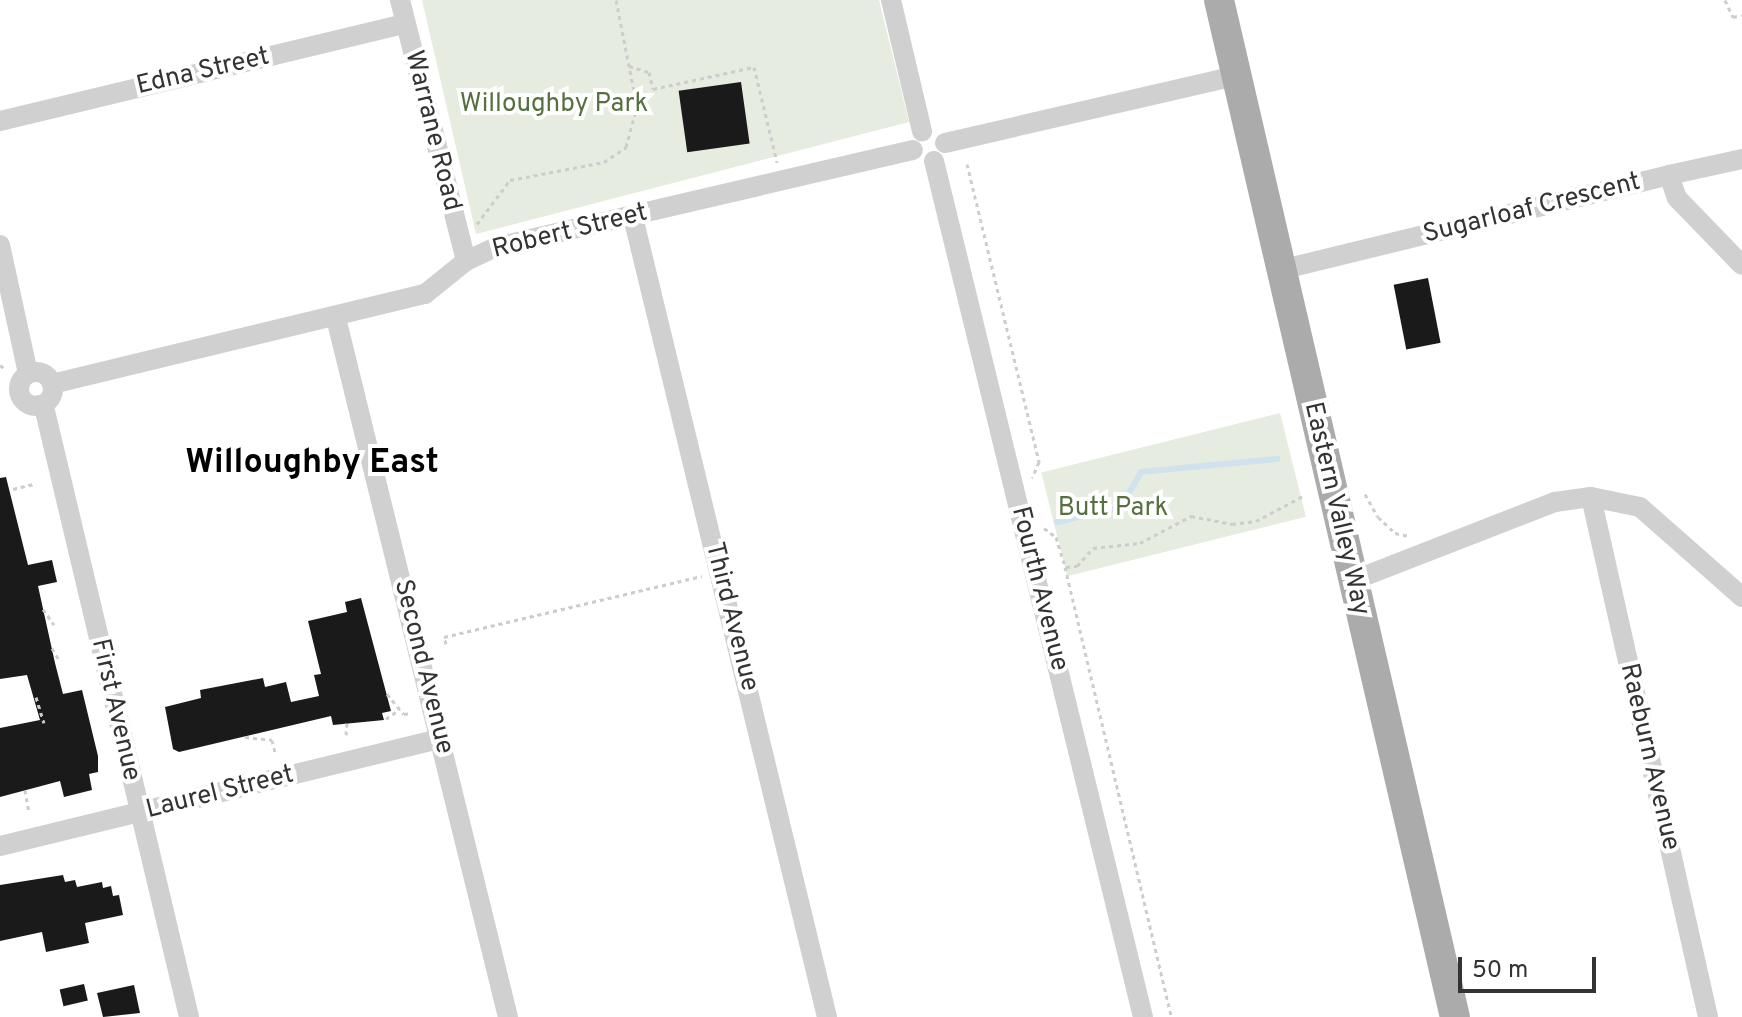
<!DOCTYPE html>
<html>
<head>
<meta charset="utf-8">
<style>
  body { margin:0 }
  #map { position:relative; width:1742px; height:1017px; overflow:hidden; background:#fff; font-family:Overpass,sans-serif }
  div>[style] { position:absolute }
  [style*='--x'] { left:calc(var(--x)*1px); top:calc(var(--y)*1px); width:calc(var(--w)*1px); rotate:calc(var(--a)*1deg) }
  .green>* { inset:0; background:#e6ecdf; transform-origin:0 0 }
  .stream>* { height:6px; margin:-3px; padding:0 3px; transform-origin:3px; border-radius:3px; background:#cfe2ee }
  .building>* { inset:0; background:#1a1a1a; transform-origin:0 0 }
  .path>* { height:3px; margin-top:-1.5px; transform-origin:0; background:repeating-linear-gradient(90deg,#cdcdcd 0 4px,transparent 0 8px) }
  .minor>* { height:20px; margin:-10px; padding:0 10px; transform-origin:10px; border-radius:10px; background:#d0d0d0 }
  .minor>.ring { margin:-10px; padding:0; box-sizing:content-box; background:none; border:20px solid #d0d0d0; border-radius:50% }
  .primary>* { height:30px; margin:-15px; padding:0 15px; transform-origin:15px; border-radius:15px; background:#ababab }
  span { translate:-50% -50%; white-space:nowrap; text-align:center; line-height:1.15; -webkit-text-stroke:8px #fff; paint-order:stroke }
  .street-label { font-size:26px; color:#333 }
  .park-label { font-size:26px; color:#56703f }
  .district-label { font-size:34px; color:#000; font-weight:700 }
  .scale { position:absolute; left:1458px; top:957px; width:138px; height:36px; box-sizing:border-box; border:4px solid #333; border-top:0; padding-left:10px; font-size:24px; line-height:28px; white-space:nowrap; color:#333; -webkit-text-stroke:6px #fff; paint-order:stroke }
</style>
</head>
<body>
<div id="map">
  <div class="green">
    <div style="clip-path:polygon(422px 0,879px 0,909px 122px,476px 234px)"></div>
    <div style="left:1280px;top:413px;width:107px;height:246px;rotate:76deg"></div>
  </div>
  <div class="stream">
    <div style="--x:1057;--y:522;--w:66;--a:-13.2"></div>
    <div style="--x:1121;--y:507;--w:40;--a:-60.3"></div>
    <div style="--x:1141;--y:472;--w:137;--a:-5.5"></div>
  </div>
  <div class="building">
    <div style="left:741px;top:82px;width:62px;height:63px;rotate:82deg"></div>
    <div style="left:1428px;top:278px;width:66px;height:35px;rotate:79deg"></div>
    <div style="clip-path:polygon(6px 477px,28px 565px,52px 560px,57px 582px,38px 586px,55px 663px,63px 694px,82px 690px,98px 756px,98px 772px,89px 774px,92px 790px,64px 797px,60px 781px,0 797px,0 728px,40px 720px,27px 675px,0 679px,0 478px)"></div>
    <div style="clip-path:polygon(361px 598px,391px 711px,382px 713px,384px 720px,333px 725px,331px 716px,179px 752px,173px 749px,165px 707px,201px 698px,200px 690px,263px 678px,265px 687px,286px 682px,291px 702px,319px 696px,314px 675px,321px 674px,308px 621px,347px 612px,345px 602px)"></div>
    <div style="clip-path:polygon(63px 875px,65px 882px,75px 880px,77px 887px,102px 882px,103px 888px,111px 886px,113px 896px,119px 895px,123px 915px,85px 923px,89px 943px,46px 952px,42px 932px,0 941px,0 885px)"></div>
    <div style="left:84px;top:984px;width:17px;height:25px;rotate:77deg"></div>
    <div style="clip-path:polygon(134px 985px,140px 1013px,103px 1017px,97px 993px)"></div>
  </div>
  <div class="path">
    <div style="--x:1725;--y:0;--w:19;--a:65"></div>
    <div style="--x:1733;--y:17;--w:9;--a:-13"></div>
    <div style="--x:629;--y:66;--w:21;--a:17"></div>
    <div style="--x:649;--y:72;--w:17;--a:77"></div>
    <div style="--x:653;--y:89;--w:103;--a:-12.3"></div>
    <div style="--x:754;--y:67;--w:98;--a:76.4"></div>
    <div style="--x:967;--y:164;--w:307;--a:76.4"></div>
    <div style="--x:1039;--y:462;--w:17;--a:114"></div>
    <div style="--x:477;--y:224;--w:55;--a:-53.1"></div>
    <div style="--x:510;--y:180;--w:96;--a:-10.8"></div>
    <div style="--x:604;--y:162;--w:27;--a:-34"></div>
    <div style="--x:626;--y:147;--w:42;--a:-75"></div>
    <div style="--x:637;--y:106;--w:108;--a:-101.2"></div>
    <div style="--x:0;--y:365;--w:5;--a:37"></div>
    <div style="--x:13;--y:489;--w:21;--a:-14"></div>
    <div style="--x:1365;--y:494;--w:26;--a:61"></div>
    <div style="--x:1378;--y:517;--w:23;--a:43"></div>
    <div style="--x:1395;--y:533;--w:14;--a:12"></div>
    <div style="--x:1044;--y:528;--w:15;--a:37"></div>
    <div style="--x:1056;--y:537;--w:31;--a:73"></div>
    <div style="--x:1065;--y:567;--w:462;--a:76.7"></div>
    <div style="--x:1066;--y:567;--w:11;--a:-5"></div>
    <div style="--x:1077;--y:566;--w:24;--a:-48"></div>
    <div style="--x:1093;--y:548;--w:47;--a:-6.1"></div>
    <div style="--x:1140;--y:543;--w:58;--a:-27.9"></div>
    <div style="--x:1191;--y:516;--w:42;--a:11"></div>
    <div style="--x:1232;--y:524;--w:24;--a:-7"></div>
    <div style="--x:1256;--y:521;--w:53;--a:-28"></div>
    <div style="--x:43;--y:609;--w:19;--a:55"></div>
    <div style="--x:446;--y:644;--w:7;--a:-106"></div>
    <div style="--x:444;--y:637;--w:265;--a:-13.3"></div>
    <div style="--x:52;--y:648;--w:16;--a:60"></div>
    <div style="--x:387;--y:694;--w:26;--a:50"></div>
    <div style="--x:404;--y:714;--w:7;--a:-8"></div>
    <div style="--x:36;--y:697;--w:27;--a:73"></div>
    <div style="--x:386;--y:719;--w:17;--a:-36"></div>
    <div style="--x:346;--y:735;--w:13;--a:-86"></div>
    <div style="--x:245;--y:737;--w:27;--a:6"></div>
    <div style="--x:272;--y:740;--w:12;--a:76"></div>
    <div style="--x:25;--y:790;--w:22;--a:80"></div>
  </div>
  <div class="minor">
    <div style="--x:400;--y:0;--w:269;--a:75.8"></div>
    <div style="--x:891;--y:0;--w:135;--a:76.7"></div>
    <div style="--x:0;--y:121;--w:416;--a:-13.5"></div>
    <div style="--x:945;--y:143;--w:299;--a:-13"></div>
    <div style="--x:934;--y:161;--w:881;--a:76.28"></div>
    <div style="--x:1669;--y:175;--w:75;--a:-12.4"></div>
    <div style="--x:633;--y:217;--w:823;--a:76.37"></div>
    <div style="--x:0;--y:245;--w:131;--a:77.7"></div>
    <div style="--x:1280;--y:270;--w:400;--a:-13.7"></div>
    <div style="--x:1669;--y:175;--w:24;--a:71"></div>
    <div style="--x:1677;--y:198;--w:93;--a:45.9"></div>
    <div style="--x:336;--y:318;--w:720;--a:76.18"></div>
    <div class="ring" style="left:19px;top:372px;width:14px;height:14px"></div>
    <div style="--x:52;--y:384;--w:384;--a:-13.6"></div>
    <div style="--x:425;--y:294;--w:53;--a:-38.8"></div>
    <div style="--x:466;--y:261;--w:33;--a:-25"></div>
    <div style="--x:496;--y:247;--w:428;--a:-13.1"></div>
    <div style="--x:39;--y:405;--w:8;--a:45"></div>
    <div style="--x:45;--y:411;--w:623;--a:76.63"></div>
    <div style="--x:1591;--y:497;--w:533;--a:77.32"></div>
    <div style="--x:1352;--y:581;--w:218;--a:-21.3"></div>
    <div style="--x:1555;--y:502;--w:36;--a:-8"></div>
    <div style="--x:1591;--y:497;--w:50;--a:11.5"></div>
    <div style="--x:1640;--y:507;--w:136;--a:41.4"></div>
    <div style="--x:0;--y:846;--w:453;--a:-13.7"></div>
  </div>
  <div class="primary">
    <div style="--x:1219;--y:0;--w:1044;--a:76.94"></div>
  </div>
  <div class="street-label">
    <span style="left:203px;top:72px;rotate:-13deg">Edna Street</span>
    <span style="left:432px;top:131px;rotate:76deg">Warrane Road</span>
    <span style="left:1532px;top:209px;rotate:-14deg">Sugarloaf Crescent</span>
    <span style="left:570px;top:232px;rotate:-14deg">Robert Street</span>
    <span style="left:1336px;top:509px;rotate:77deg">Eastern Valley Way</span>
    <span style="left:1039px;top:589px;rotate:76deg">Fourth Avenue</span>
    <span style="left:731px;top:617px;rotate:76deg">Third Avenue</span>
    <span style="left:423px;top:667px;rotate:76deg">Second Avenue</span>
    <span style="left:115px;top:710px;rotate:77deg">First Avenue</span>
    <span style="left:1649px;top:757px;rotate:77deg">Raeburn Avenue</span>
    <span style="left:220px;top:793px;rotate:-14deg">Laurel Street</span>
  </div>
  <div class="park-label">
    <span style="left:554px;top:105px">Willoughby Park</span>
    <span style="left:1113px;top:509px">Butt Park</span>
  </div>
  <div class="district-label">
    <span style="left:312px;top:464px">Willoughby East</span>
  </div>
  <div class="scale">50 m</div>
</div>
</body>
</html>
